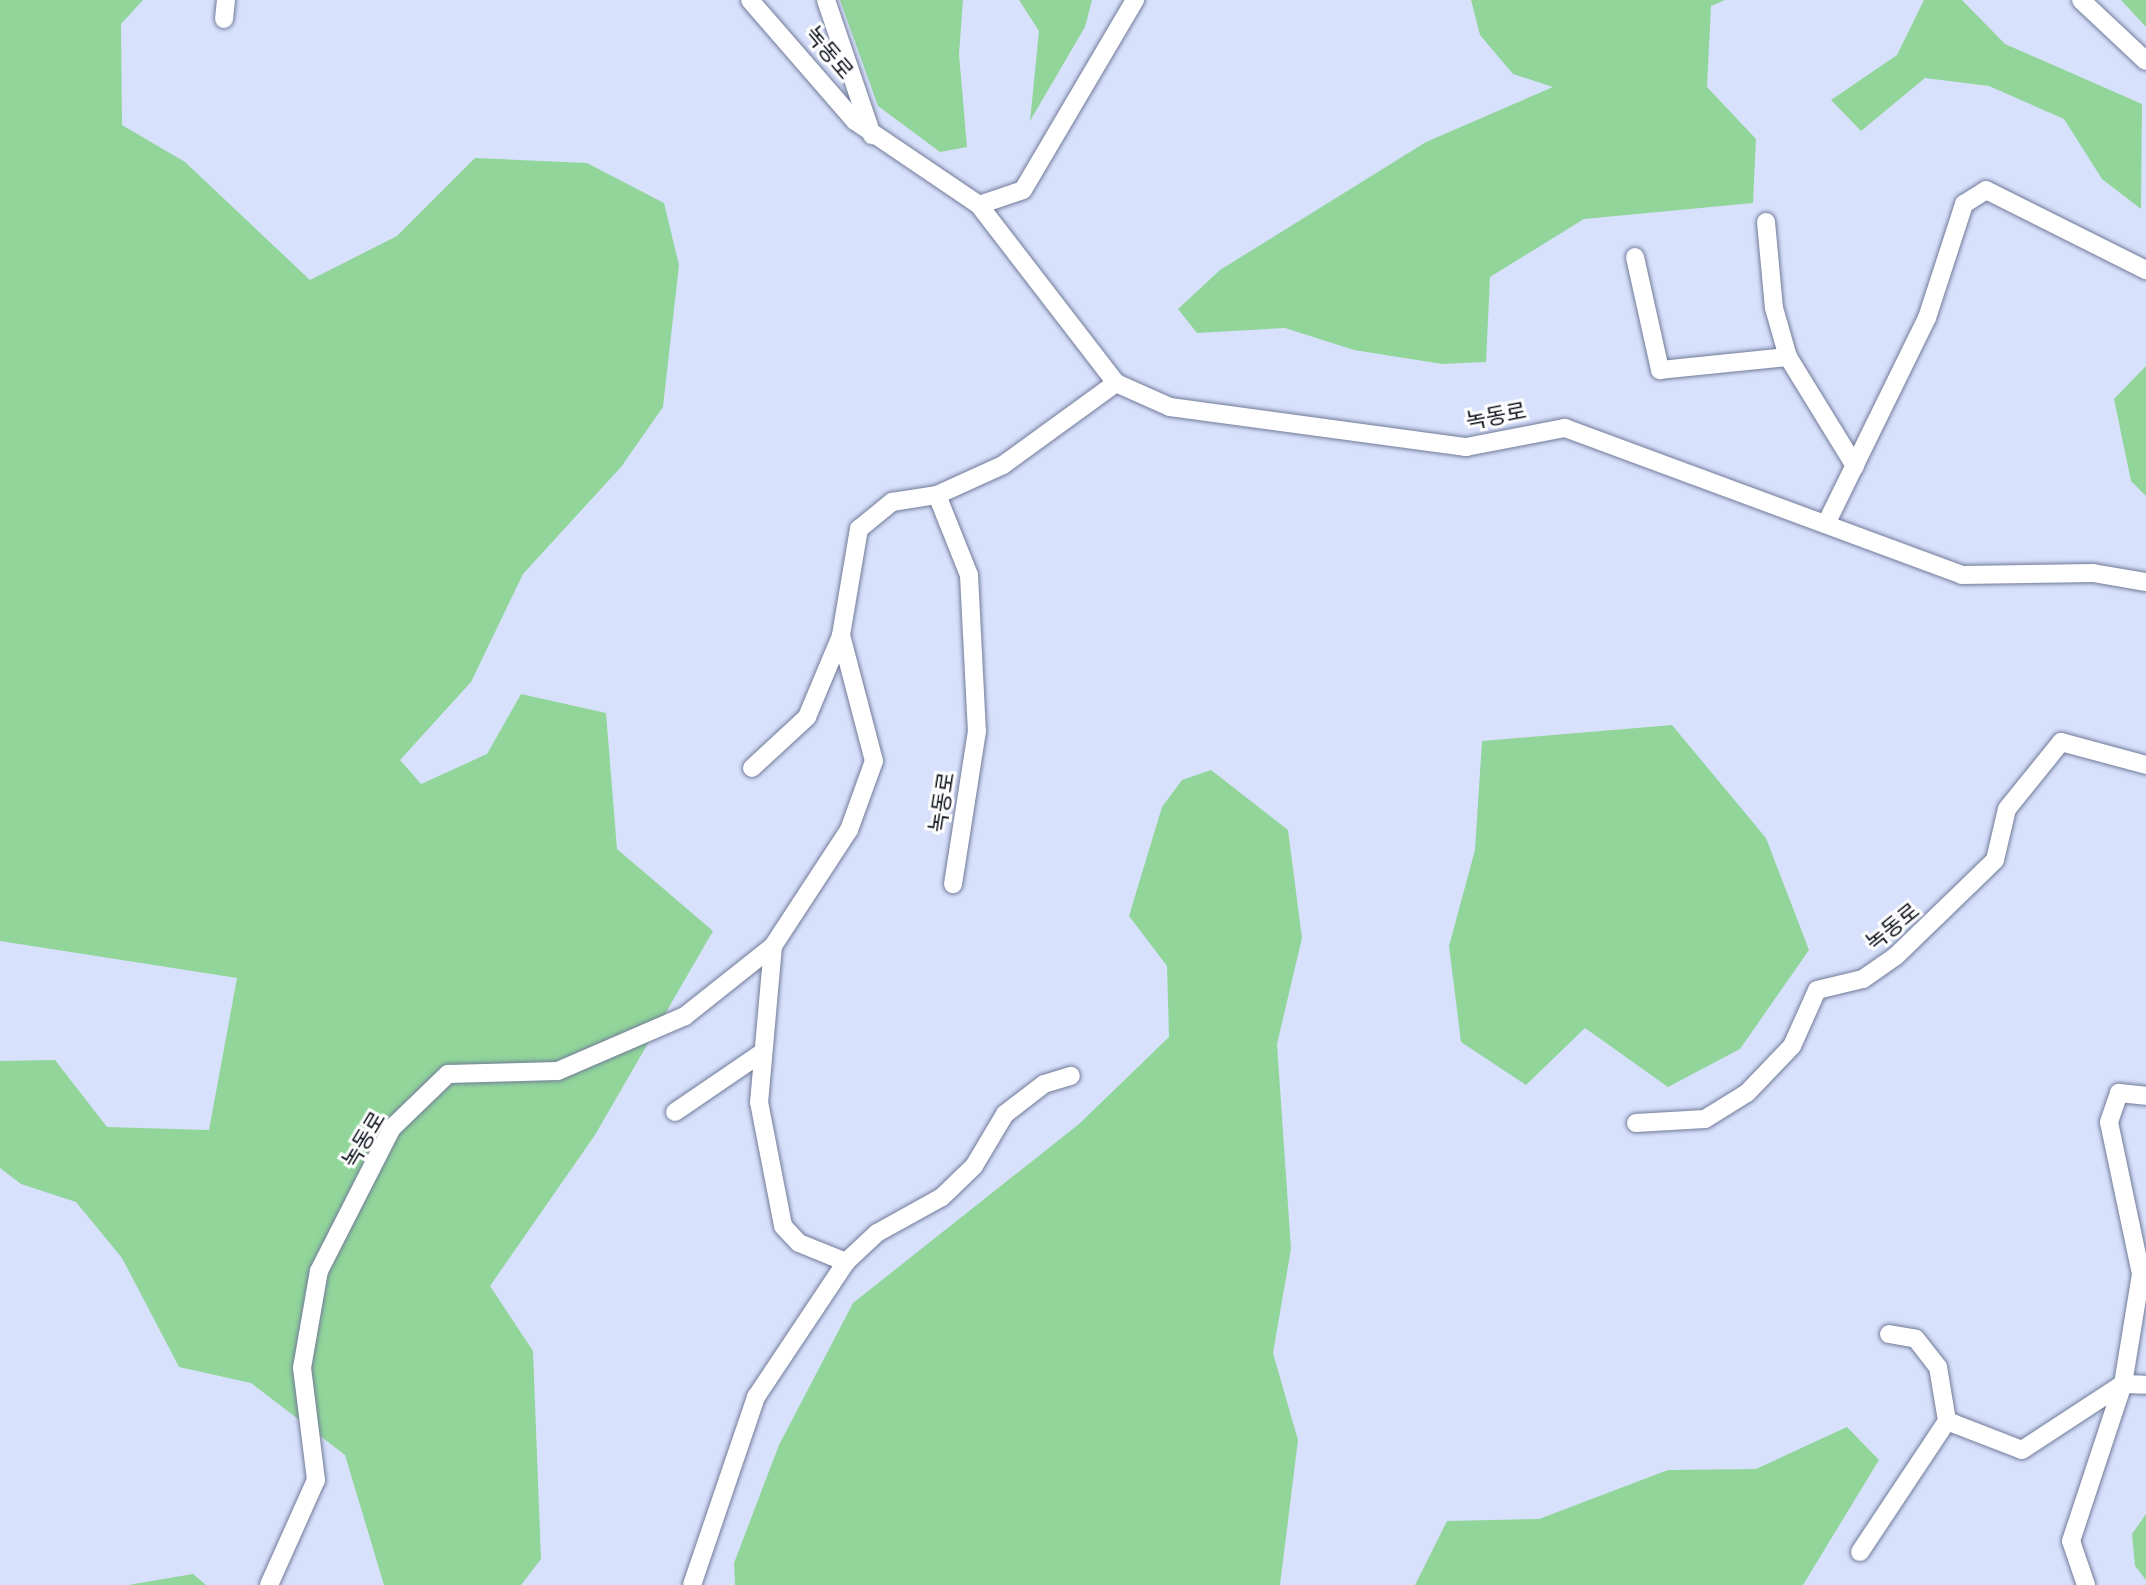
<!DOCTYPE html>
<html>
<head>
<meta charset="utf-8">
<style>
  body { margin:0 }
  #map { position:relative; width:2146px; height:1585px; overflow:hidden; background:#d8e1fc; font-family:Barlow,"Noto Sans KR",sans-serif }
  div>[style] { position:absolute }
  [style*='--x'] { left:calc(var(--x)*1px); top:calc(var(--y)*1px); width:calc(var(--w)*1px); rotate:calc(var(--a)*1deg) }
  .green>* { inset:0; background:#91d59a }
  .roads { filter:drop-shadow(0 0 2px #717b99) drop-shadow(0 0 2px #717b99) }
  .minor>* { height:18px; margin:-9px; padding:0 9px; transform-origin:9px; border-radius:9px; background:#fff }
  span { translate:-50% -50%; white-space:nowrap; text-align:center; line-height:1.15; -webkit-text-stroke:6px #fff; paint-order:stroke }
  .street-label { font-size:22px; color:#0d101b }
</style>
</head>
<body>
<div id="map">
  <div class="green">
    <div style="clip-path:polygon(0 0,143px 0,121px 24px,122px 125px,185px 162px,310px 280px,397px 236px,475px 158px,587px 163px,664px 203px,679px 265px,663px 407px,621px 467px,523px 574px,471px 682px,400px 760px,421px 784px,487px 754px,521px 694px,606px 713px,617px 849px,713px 931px,595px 1135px,490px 1286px,533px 1351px,541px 1559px,521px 1585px,384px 1585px,345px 1455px,251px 1383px,179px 1367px,122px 1258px,76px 1202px,21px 1184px,0 1168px,0 1061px,55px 1060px,107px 1127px,209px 1130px,237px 978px,0 941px)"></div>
    <div style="clip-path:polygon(840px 0,963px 0,959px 54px,967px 147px,940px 152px,878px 106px)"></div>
    <div style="clip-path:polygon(1019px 0,1092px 0,1085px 27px,1030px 121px,1039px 31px)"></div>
    <div style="clip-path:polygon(1471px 0,1725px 0,1711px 6px,1707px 87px,1756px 139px,1753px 203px,1584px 219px,1490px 277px,1486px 362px,1442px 364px,1354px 350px,1285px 328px,1197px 333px,1178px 309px,1220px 270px,1426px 142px,1553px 87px,1513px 74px,1480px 35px)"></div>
    <div style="clip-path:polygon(1924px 0,1962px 0,2005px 44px,2142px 104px,2141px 209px,2102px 179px,2064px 119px,1989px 86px,1925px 78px,1861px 131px,1831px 100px,1897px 55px)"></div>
    <div style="clip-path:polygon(2121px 0,2146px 0,2146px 27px)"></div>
    <div style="clip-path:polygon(2146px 366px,2146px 496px,2131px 481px,2114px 399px)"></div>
    <div style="clip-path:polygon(1672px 725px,1766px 838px,1809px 950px,1740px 1049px,1668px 1087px,1585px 1028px,1526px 1085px,1461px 1042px,1449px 946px,1475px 850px,1482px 741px)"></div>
    <div style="clip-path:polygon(1211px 770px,1288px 830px,1302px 938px,1277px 1044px,1291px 1249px,1273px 1353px,1298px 1440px,1280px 1585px,735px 1585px,734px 1563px,779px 1445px,853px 1303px,1079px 1124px,1169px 1037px,1167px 966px,1129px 916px,1162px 807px,1182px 780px)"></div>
    <div style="clip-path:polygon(1847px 1427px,1879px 1460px,1803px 1585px,1415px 1585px,1447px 1521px,1539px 1519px,1668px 1470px,1756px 1469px)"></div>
    <div style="clip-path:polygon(2146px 1514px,2146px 1580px,2135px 1566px,2132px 1534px)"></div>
    <div style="clip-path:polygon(193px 1574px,206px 1585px,127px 1585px,128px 1585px)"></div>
  </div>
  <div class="roads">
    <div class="minor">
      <div style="--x:826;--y:0;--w:143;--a:71.2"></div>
      <div style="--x:2081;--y:0;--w:89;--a:43.2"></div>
      <div style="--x:224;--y:19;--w:19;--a:-84"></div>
      <div style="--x:979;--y:205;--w:46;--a:-18.8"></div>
      <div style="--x:1023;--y:190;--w:221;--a:-59.5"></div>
      <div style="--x:1766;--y:222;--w:86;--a:84.7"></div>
      <div style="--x:1774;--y:308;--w:51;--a:74.1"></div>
      <div style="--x:1788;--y:357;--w:128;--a:58.4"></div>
      <div style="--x:1635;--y:257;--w:116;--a:77.5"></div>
      <div style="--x:1660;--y:370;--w:129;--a:-5.8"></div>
      <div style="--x:1116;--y:383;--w:59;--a:24"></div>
      <div style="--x:1170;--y:407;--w:299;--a:7.7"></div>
      <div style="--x:1466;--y:447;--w:101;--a:-10.9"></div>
      <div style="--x:1565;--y:428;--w:423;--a:20.3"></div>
      <div style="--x:1962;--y:575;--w:131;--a:-0.9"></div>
      <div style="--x:2093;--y:573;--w:54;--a:9.6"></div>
      <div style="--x:937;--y:495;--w:86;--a:68.2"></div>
      <div style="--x:969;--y:575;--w:156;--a:87.1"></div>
      <div style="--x:977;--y:731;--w:155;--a:98.9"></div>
      <div style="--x:1827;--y:522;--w:227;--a:-63.9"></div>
      <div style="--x:1927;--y:318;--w:120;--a:-72"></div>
      <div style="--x:1964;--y:204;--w:26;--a:-32"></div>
      <div style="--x:1986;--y:190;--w:179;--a:26.6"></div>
      <div style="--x:752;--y:768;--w:75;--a:-42.8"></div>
      <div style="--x:807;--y:717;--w:86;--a:-67.3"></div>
      <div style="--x:773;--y:946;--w:157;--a:95.1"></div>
      <div style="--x:759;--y:1102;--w:126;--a:79"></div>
      <div style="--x:783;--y:1226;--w:23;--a:47"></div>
      <div style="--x:799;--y:1243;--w:51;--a:22"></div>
      <div style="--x:846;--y:1262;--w:42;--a:-43.1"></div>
      <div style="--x:877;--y:1233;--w:74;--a:-29"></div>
      <div style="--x:942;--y:1197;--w:45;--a:-44.1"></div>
      <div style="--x:974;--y:1166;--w:61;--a:-59.2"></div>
      <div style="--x:1005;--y:1114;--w:49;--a:-37.6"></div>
      <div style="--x:1044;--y:1084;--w:28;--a:-17"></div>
      <div style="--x:675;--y:1112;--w:103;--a:-34.3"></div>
      <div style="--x:1636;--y:1123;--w:69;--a:-3.3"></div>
      <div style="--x:1705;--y:1119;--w:49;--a:-31.8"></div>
      <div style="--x:1747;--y:1093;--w:65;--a:-46.2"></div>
      <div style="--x:1792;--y:1046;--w:61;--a:-65.9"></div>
      <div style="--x:1817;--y:990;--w:47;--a:-13.4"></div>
      <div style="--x:1863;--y:979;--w:40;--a:-34.9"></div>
      <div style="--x:1896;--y:956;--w:138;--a:-44.1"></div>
      <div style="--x:1995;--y:860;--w:52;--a:-76.8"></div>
      <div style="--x:2007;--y:809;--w:86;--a:-51.1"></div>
      <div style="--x:2061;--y:742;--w:88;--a:15.1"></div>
      <div style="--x:1889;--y:1334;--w:27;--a:10"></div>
      <div style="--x:1916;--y:1339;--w:36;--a:52"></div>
      <div style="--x:1938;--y:1367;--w:55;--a:80.5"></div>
      <div style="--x:1947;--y:1421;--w:80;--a:21.1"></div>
      <div style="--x:2022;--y:1450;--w:121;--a:-33.2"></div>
      <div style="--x:2123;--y:1384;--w:23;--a:2"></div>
      <div style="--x:1860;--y:1552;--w:157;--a:-56.4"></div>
      <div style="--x:269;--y:1585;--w:115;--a:-65.9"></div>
      <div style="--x:316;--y:1480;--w:113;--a:-97.1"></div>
      <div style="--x:302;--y:1368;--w:98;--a:-80.1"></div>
      <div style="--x:319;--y:1271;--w:161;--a:-63"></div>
      <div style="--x:392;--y:1128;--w:78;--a:-44"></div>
      <div style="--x:448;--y:1074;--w:110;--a:-1.6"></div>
      <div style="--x:558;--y:1071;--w:138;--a:-23.4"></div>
      <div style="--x:685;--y:1016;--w:112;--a:-38.5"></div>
      <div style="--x:773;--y:946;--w:139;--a:-56.8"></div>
      <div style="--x:849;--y:830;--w:73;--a:-70.1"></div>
      <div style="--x:874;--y:761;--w:130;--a:-104.7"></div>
      <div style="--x:841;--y:635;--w:108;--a:-80.4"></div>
      <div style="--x:859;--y:529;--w:43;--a:-39.3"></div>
      <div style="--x:892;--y:502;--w:46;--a:-8.8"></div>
      <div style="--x:937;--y:495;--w:72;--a:-24.4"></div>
      <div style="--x:1003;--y:465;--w:140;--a:-36"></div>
      <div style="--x:1116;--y:383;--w:225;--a:-127.6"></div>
      <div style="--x:979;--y:205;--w:150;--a:-145.9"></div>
      <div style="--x:855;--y:121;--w:160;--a:-131"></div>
      <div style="--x:692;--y:1585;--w:199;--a:-71.2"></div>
      <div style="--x:756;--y:1397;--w:162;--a:-56.3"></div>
      <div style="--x:2086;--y:1585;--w:46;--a:-108.8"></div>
      <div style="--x:2071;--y:1541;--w:165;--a:-71.7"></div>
      <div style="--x:2123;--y:1384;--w:111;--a:-80.7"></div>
      <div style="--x:2141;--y:1274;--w:155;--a:-101.9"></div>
      <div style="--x:2109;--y:1122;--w:31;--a:-71"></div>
      <div style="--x:2119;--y:1093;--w:27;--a:6"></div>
    </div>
  </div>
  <div class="street-label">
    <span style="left:830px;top:52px;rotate:50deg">녹동로</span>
    <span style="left:1496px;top:415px;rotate:-11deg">녹동로</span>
    <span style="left:941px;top:802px;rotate:-81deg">녹동로</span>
    <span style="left:1892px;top:926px;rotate:-39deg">녹동로</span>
    <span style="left:363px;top:1139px;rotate:-59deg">녹동로</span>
  </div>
</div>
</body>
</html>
